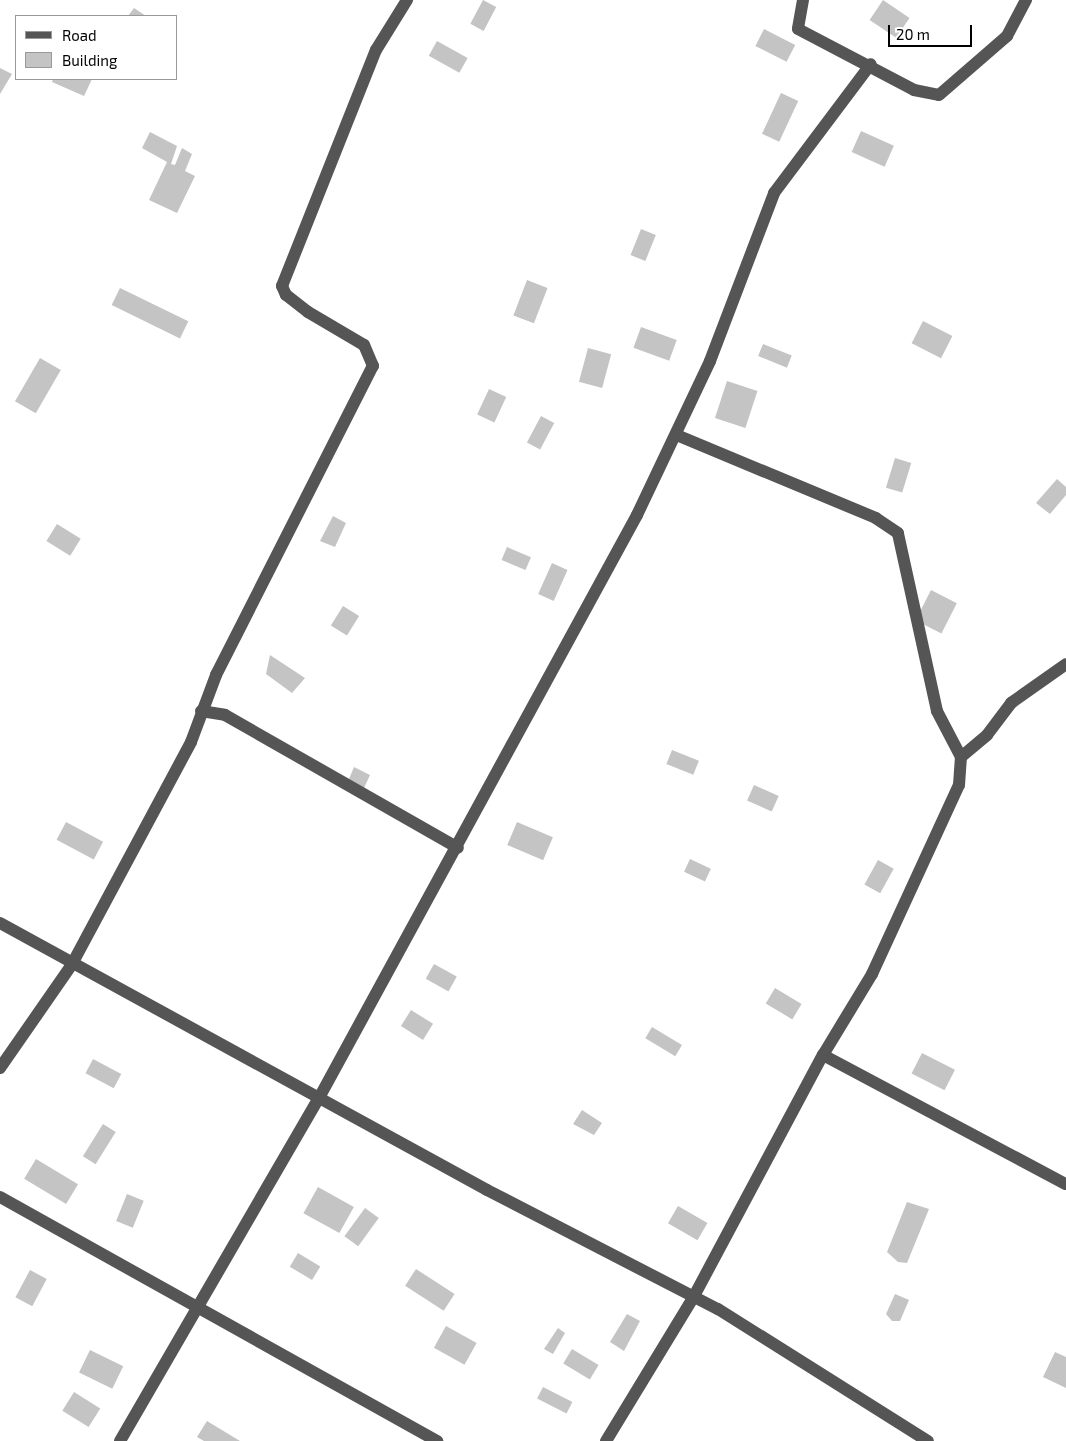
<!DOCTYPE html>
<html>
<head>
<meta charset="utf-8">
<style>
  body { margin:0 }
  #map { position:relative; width:1066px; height:1441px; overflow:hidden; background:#fff; font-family:"Exo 2",sans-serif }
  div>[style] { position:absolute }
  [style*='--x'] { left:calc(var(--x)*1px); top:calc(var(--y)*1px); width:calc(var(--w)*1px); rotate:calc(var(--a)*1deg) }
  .building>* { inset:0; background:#c4c4c4; transform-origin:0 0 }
  .minor>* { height:12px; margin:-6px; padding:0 6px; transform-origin:6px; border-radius:6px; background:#555 }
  span { translate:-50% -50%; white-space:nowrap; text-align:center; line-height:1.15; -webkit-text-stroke:4.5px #fff; paint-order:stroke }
  .legend { position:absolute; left:15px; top:15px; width:162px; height:65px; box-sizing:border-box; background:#fff; border:1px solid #999; margin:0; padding:6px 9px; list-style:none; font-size:15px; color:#000 }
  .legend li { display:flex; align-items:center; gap:10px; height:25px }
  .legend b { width:25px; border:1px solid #999 }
  .scale { position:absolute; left:888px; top:25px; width:84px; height:22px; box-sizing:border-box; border:2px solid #000; border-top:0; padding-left:6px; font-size:15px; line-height:18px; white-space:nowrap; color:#000; -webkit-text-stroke:4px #fff; paint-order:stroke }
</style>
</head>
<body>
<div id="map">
  <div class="building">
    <div style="left:483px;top:0;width:15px;height:27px;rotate:28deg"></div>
    <div style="left:883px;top:0;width:32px;height:24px;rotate:34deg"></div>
    <div style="clip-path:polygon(134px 8px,146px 16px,128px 16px)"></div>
    <div style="left:764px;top:29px;width:35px;height:19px;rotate:27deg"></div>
    <div style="left:437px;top:41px;width:35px;height:17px;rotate:29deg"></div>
    <div style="clip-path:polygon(0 68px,12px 74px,0 94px)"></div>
    <div style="clip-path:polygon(53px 79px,92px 79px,84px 96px,52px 82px)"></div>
    <div style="left:781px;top:93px;width:19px;height:45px;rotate:25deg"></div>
    <div style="left:861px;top:131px;width:36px;height:23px;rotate:24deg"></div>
    <div style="clip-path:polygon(150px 132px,177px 146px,171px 164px,175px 165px,182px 148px,192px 154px,185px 171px,195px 176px,177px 213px,149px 200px,167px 162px,142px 148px)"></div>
    <div style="left:641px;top:229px;width:16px;height:28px;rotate:22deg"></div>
    <div style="left:527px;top:280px;width:22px;height:38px;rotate:21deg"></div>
    <div style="left:120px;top:288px;width:76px;height:19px;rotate:26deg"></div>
    <div style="left:923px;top:321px;width:33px;height:25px;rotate:27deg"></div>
    <div style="left:641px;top:327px;width:38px;height:22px;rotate:20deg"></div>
    <div style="left:763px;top:344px;width:31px;height:13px;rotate:22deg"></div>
    <div style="left:588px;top:348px;width:24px;height:35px;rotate:15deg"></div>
    <div style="left:40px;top:358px;width:24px;height:50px;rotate:30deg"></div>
    <div style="left:727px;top:381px;width:32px;height:39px;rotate:18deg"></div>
    <div style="left:489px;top:389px;width:19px;height:28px;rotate:25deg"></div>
    <div style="left:541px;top:416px;width:15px;height:30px;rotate:28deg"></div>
    <div style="left:895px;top:458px;width:17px;height:31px;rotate:17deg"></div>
    <div style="clip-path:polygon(1057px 479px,1066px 487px,1066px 495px,1050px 514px,1036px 503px)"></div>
    <div style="clip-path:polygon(333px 516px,346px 523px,335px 547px,320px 541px)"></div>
    <div style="left:57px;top:524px;width:28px;height:20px;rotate:32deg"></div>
    <div style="left:507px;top:547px;width:26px;height:14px;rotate:23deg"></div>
    <div style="left:552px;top:563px;width:17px;height:34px;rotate:24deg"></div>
    <div style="left:931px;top:590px;width:29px;height:34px;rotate:27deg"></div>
    <div style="left:343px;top:606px;width:19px;height:23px;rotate:32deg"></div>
    <div style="clip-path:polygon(270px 655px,305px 678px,292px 693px,266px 674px)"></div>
    <div style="left:672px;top:750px;width:29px;height:15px;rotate:22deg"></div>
    <div style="clip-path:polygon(354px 767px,370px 775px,364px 788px,349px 779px)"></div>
    <div style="left:754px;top:785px;width:27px;height:17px;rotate:24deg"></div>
    <div style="left:66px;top:822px;width:42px;height:20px;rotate:28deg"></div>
    <div style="left:517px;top:822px;width:39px;height:25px;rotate:23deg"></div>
    <div style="left:690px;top:859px;width:23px;height:14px;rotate:25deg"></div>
    <div style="left:878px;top:860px;width:18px;height:28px;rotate:29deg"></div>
    <div style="left:434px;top:964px;width:26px;height:17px;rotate:29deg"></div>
    <div style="left:775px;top:988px;width:31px;height:18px;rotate:31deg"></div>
    <div style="left:411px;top:1010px;width:26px;height:19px;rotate:32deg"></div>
    <div style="left:652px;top:1027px;width:35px;height:13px;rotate:31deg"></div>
    <div style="left:922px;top:1053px;width:37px;height:23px;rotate:27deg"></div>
    <div style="left:93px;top:1059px;width:32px;height:16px;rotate:28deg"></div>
    <div style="clip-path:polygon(582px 1110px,602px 1123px,594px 1135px,573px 1124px)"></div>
    <div style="left:103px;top:1124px;width:15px;height:38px;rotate:32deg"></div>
    <div style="left:36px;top:1159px;width:49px;height:23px;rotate:31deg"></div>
    <div style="left:318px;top:1187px;width:41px;height:30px;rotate:29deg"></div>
    <div style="left:127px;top:1194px;width:18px;height:29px;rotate:22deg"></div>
    <div style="clip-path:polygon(907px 1202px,929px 1209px,907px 1263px,898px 1262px,887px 1252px)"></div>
    <div style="left:678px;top:1206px;width:34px;height:20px;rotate:30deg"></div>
    <div style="left:365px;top:1208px;width:17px;height:35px;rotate:36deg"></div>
    <div style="left:298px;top:1253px;width:26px;height:16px;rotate:31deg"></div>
    <div style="left:416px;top:1269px;width:46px;height:20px;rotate:33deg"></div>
    <div style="left:30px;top:1270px;width:19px;height:31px;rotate:28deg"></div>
    <div style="clip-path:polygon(895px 1294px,909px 1300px,900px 1321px,892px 1321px,886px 1314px)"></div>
    <div style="clip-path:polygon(627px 1314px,640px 1321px,624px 1351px,610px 1342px)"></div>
    <div style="left:446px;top:1326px;width:35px;height:25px;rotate:29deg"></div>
    <div style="clip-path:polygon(558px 1328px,565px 1333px,553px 1354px,544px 1349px)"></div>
    <div style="left:572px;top:1349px;width:31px;height:17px;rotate:31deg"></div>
    <div style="left:90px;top:1350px;width:37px;height:25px;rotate:26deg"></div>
    <div style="clip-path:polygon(1055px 1352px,1066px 1357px,1066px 1388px,1043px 1377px)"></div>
    <div style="left:543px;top:1387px;width:33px;height:13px;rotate:27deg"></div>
    <div style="left:74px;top:1392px;width:31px;height:22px;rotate:32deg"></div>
    <div style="clip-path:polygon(207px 1421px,240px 1441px,204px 1441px,197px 1437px)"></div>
  </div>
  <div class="minor">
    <div style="--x:803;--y:0;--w:29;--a:100"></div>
    <div style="--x:798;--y:29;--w:131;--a:27.7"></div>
    <div style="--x:914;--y:90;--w:25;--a:11"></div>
    <div style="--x:939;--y:95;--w:90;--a:-40.9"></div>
    <div style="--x:1007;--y:36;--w:41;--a:-62.2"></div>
    <div style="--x:201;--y:711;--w:24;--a:9"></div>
    <div style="--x:225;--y:715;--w:268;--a:29.7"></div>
    <div style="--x:961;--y:757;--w:34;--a:-40"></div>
    <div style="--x:987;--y:735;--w:40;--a:-53"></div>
    <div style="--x:1011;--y:703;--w:67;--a:-35.3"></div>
    <div style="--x:0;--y:923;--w:555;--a:28.73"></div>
    <div style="--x:487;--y:1190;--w:260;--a:27.3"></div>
    <div style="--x:718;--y:1309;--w:248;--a:32.2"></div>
    <div style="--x:823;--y:1055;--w:275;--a:28"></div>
    <div style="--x:0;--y:1068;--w:124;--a:-55.2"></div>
    <div style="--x:71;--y:966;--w:254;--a:-61.8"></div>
    <div style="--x:191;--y:742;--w:72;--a:-69.5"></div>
    <div style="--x:216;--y:675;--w:347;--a:-63.1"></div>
    <div style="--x:373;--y:366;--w:23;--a:-113"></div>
    <div style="--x:364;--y:345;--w:65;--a:-149.5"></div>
    <div style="--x:308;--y:312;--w:28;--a:-142"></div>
    <div style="--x:286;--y:295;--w:10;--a:-114"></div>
    <div style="--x:282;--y:286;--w:254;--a:-68.3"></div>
    <div style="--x:376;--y:50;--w:59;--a:-58.2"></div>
    <div style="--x:0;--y:1197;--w:501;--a:29.18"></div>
    <div style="--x:120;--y:1441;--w:397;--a:-59.9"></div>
    <div style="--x:319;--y:1098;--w:664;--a:-61.39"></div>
    <div style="--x:637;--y:515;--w:170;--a:-64.6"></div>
    <div style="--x:710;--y:361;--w:180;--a:-69.1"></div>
    <div style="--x:774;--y:193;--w:161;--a:-53.1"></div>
    <div style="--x:606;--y:1441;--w:167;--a:-58.7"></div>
    <div style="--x:693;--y:1298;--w:276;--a:-61.9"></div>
    <div style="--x:823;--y:1055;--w:95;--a:-58.8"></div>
    <div style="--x:872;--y:974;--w:208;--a:-65.3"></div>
    <div style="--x:959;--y:785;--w:28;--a:-86"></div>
    <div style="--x:961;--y:757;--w:52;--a:-117.6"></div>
    <div style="--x:937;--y:711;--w:182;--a:-102.4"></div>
    <div style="--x:898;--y:533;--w:27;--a:-146"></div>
    <div style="--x:876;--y:518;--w:216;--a:-157.4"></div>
  </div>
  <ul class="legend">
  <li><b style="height:6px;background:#555"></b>Road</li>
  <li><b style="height:14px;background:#c4c4c4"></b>Building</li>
  </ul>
  <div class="scale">20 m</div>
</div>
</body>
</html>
